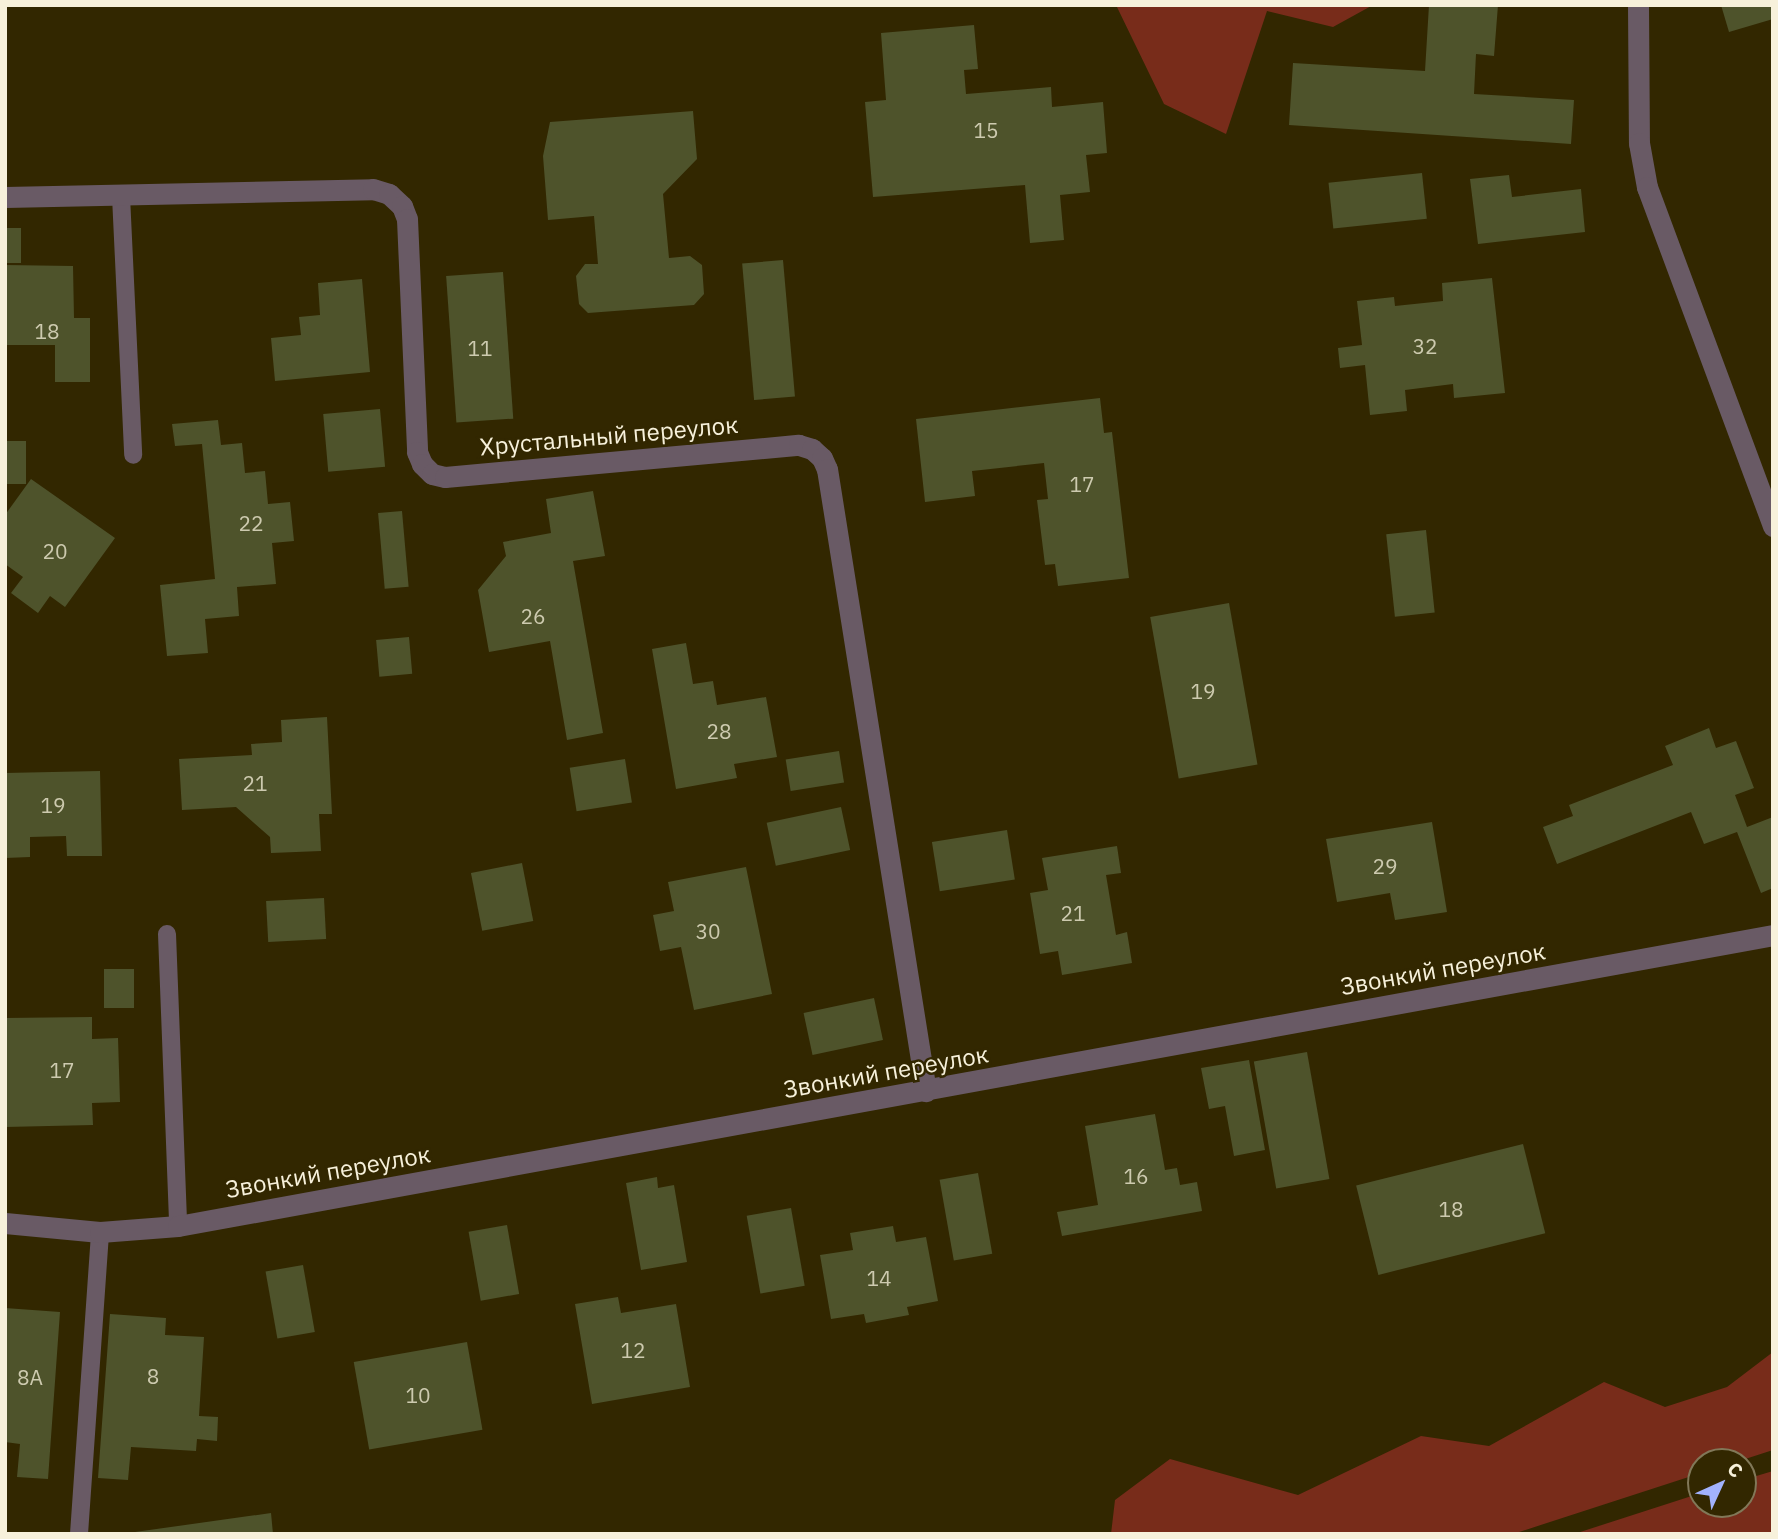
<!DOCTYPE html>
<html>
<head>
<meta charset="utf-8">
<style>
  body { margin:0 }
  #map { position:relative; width:1778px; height:1539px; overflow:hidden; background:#322700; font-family:"IBM Plex Sans",sans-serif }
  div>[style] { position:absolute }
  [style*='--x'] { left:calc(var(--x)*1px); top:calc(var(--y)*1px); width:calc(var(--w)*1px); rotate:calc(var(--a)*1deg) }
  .green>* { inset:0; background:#782c1a }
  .building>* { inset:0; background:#4e532b; transform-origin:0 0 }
  .lane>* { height:18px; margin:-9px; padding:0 9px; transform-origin:9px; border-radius:9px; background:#695a65 }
  .street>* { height:21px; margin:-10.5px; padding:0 10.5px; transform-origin:10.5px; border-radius:10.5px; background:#695a65 }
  span { translate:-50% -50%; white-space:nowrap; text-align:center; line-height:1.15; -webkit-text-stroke:5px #322700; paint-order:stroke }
  .number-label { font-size:21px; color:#cdcaaf }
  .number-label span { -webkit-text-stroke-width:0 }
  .street-label { font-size:24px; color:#f7f1db }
  .frame { position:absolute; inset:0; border:7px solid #f7f1db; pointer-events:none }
  .north { position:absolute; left:1687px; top:1448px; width:70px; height:70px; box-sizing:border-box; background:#322700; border:2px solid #817858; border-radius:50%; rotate:45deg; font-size:19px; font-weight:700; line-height:28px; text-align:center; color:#f7f1db }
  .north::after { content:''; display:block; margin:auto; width:24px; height:32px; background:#a2b2fd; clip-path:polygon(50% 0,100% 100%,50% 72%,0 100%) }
</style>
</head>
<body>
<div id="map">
  <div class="green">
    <div style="clip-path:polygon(1116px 5px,1373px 5px,1333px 27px,1267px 11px,1226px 134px,1164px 104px)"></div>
    <div style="clip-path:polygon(1773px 1352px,1773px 1450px,1736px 1462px,1701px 1462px,1701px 1473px,1513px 1534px,1111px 1534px,1115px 1500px,1170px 1459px,1298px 1495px,1421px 1436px,1489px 1446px,1604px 1382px,1665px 1407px,1727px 1387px)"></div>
    <div style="clip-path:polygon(1773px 1471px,1773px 1534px,1574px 1534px,1701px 1493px,1701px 1504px,1743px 1504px,1743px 1480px)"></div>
  </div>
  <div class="building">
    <div style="clip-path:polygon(1429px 5px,1498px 5px,1494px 56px,1476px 54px,1474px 94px,1574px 100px,1571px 144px,1289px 125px,1293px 63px,1425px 71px)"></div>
    <div style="clip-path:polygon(1721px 5px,1773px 5px,1773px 19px,1729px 32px)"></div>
    <div style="clip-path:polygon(974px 25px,978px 69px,964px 70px,966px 94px,1051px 87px,1052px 107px,1103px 102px,1107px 153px,1086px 155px,1090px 192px,1060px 195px,1064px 240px,1030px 243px,1025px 185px,873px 197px,865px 102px,886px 100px,881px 33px)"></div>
    <div style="clip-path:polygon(693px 111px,697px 159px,663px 194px,669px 258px,690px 256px,702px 265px,704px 294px,694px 305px,588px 313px,579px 304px,576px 276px,585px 264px,598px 264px,594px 216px,548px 220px,543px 156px,550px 122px)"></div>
    <div style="left:1422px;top:173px;width:46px;height:94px;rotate:84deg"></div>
    <div style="clip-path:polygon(1509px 175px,1512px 197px,1581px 189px,1585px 232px,1478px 244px,1470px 179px)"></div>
    <div style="left:5px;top:228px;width:16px;height:35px"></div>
    <div style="left:783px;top:260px;width:137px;height:41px;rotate:85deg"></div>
    <div style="clip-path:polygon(5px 265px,73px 266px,74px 318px,90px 318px,90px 382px,55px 382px,55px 345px,5px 345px)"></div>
    <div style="left:503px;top:272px;width:147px;height:57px;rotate:86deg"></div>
    <div style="clip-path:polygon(1492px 278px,1505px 393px,1454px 398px,1453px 384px,1405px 390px,1407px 411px,1370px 415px,1365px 365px,1340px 368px,1338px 348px,1362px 345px,1357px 301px,1394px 297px,1395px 306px,1443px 301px,1442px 283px)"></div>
    <div style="clip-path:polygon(362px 279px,370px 372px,275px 381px,271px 338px,301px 335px,299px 317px,320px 315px,318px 283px)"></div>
    <div style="clip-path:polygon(1100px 398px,1104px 433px,1112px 432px,1129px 578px,1058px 586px,1055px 564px,1045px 565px,1037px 500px,1048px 499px,1044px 463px,972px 471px,975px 496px,925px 502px,916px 419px)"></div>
    <div style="left:380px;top:409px;width:58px;height:57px;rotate:85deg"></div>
    <div style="clip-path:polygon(218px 420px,221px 445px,242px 443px,245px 473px,265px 471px,268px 504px,290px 502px,294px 541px,272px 543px,276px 584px,237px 587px,239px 616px,205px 619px,208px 653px,167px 656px,160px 585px,215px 579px,202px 444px,175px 446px,172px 424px)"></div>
    <div style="left:5px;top:441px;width:21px;height:43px"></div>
    <div style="clip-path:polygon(31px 479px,115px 538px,65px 607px,50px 596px,38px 613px,11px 593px,23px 577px,5px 564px,5px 515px)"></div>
    <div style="clip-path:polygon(593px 491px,605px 556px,573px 561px,603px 733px,567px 740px,550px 641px,489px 652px,478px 590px,506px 556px,503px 542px,551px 533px,546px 499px)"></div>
    <div style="left:402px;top:511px;width:76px;height:24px;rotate:85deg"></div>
    <div style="left:1426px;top:530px;width:83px;height:40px;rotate:84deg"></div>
    <div style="left:1229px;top:603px;width:164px;height:80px;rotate:80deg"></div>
    <div style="left:409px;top:637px;width:37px;height:33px;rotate:85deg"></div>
    <div style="clip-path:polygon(686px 643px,693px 684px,713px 681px,717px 705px,766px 697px,777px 757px,734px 764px,737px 778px,676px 789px,652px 649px)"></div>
    <div style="clip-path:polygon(327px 717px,332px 814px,319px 814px,321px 851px,271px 853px,270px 837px,236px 807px,182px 810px,179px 759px,252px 755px,251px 744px,282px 742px,281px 720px)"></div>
    <div style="clip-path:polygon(1709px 728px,1716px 748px,1736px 741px,1754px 788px,1735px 795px,1747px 827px,1773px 817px,1773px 888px,1761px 893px,1737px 832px,1704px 844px,1691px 812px,1557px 864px,1543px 827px,1573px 816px,1569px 805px,1673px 765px,1665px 746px)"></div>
    <div style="left:839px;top:751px;width:32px;height:54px;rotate:81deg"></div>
    <div style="left:625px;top:759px;width:44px;height:56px;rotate:81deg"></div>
    <div style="clip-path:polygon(100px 771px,102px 856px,67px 856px,66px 836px,30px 837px,30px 857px,5px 858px,5px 773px)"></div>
    <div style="left:841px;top:807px;width:44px;height:76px;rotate:78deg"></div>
    <div style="clip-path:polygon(1432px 822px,1447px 912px,1395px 920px,1390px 893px,1337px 902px,1326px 839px)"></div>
    <div style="left:1007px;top:830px;width:50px;height:76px;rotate:81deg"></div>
    <div style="clip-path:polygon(1117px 846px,1121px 873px,1106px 875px,1116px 935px,1127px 932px,1132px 963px,1062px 975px,1058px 951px,1040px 954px,1030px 893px,1048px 890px,1042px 858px)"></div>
    <div style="left:522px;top:863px;width:59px;height:52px;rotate:79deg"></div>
    <div style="clip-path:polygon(746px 867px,772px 994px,694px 1010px,681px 947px,660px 951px,653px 915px,674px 911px,668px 882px)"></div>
    <div style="left:324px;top:898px;width:41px;height:58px;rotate:87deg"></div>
    <div style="left:104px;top:969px;width:30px;height:39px"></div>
    <div style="left:874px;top:998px;width:43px;height:72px;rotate:78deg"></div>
    <div style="clip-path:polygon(92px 1017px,92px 1039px,118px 1038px,120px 1102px,92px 1103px,93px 1125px,5px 1127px,5px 1018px)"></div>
    <div style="left:1307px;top:1052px;width:129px;height:54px;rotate:80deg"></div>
    <div style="clip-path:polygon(1249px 1060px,1265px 1150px,1234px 1156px,1225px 1106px,1209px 1109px,1201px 1068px)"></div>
    <div style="clip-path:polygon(1155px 1114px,1165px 1170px,1177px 1168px,1180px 1185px,1197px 1182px,1202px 1211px,1062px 1236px,1057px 1212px,1098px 1205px,1085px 1126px)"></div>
    <div style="left:1523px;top:1144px;width:92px;height:172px;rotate:76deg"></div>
    <div style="left:978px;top:1173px;width:82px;height:39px;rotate:80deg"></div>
    <div style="clip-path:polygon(657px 1177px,658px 1188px,674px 1185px,687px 1262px,641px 1270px,626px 1183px)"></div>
    <div style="left:791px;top:1208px;width:79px;height:45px;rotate:80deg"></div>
    <div style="left:507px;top:1225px;width:70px;height:39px;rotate:80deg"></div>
    <div style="clip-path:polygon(893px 1226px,896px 1242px,926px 1237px,938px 1301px,907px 1307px,909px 1315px,866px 1323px,864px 1314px,831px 1319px,820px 1255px,853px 1250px,850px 1233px)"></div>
    <div style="left:303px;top:1265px;width:68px;height:38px;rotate:80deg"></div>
    <div style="clip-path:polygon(618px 1297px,621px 1313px,676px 1304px,690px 1387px,592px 1404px,575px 1304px)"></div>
    <div style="clip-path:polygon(5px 1308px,60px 1312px,48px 1479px,17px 1477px,20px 1444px,5px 1442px)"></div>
    <div style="clip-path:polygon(110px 1314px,166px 1318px,165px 1335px,204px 1337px,199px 1416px,218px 1417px,217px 1441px,197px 1439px,196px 1451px,131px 1447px,128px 1480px,98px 1478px)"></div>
    <div style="left:467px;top:1342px;width:89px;height:115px;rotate:80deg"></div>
    <div style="clip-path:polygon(271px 1513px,273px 1534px,135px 1534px,135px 1532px)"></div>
  </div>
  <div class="lane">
    <div style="--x:121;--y:196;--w:259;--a:87.3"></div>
    <div style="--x:167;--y:934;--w:292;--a:87.8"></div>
    <div style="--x:79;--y:1534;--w:303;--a:-86"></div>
  </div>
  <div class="street">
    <div style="--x:1638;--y:5;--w:138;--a:89.6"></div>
    <div style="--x:1639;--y:143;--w:45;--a:79.7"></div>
    <div style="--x:1647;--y:187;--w:362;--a:69.6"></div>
    <div style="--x:5;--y:197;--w:368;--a:-1.2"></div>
    <div style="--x:373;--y:189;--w:17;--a:17"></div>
    <div style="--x:389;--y:194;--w:18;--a:43"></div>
    <div style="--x:402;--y:206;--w:14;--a:69"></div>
    <div style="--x:407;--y:219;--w:233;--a:87.5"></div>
    <div style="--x:417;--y:452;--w:13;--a:67"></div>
    <div style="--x:422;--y:464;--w:14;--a:45"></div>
    <div style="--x:432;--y:474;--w:13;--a:13"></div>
    <div style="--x:445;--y:477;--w:355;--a:-5.2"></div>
    <div style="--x:799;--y:445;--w:14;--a:17"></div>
    <div style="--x:812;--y:449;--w:13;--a:42"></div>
    <div style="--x:822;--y:458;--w:12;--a:66"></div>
    <div style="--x:827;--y:469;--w:630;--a:80.96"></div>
    <div style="--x:5;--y:1223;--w:95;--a:5.4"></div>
    <div style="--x:100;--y:1232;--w:78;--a:-4.4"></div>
    <div style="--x:178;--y:1226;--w:1621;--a:-10.34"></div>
  </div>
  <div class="number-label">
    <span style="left:986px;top:130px">15</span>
    <span style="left:47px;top:331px">18</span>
    <span style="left:1425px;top:346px">32</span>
    <span style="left:480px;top:348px">11</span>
    <span style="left:1082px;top:484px">17</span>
    <span style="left:251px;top:523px">22</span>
    <span style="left:55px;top:551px">20</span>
    <span style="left:533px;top:616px">26</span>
    <span style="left:1203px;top:691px">19</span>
    <span style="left:719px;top:731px">28</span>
    <span style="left:255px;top:783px">21</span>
    <span style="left:53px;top:805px">19</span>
    <span style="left:1385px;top:866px">29</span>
    <span style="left:1073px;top:913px">21</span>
    <span style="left:708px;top:931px">30</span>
    <span style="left:62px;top:1070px">17</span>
    <span style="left:1136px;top:1176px">16</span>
    <span style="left:1451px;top:1209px">18</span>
    <span style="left:879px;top:1278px">14</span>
    <span style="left:633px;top:1350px">12</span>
    <span style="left:153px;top:1376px">8</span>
    <span style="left:30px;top:1377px">8А</span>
    <span style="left:418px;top:1395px">10</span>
  </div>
  <div class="street-label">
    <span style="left:609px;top:436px;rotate:-5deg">Хрустальный переулок</span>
    <span style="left:1443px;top:969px;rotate:-10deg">Звонкий переулок</span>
    <span style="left:886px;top:1072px;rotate:-10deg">Звонкий переулок</span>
    <span style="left:328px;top:1172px;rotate:-10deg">Звонкий переулок</span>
  </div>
  <div class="frame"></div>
  <div class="north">С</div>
</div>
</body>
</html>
